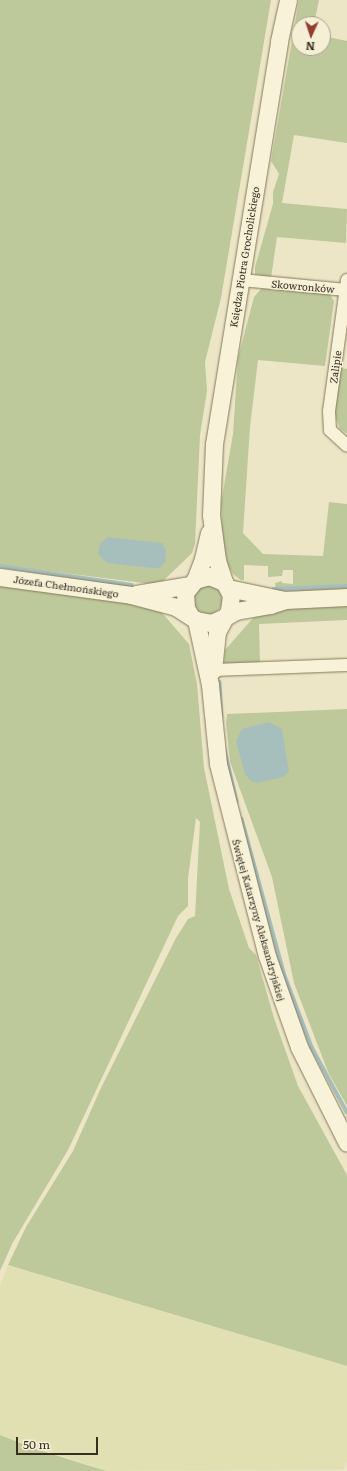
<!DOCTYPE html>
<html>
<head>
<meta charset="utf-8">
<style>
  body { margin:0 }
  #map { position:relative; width:347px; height:1471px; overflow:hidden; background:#ece6c6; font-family:Literata,serif }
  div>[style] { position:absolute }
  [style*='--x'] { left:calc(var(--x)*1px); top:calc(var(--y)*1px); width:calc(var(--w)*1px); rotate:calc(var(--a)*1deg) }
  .farmland>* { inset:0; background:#e1e0b3 }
  .green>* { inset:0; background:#bdc99a }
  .round { border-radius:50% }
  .water>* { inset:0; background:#a7bfbc }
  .stream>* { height:3.5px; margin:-1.75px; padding:0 1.75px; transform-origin:1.75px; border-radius:1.75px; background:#a7bfbc }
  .roads { filter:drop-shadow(0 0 1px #86785c) drop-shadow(0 0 1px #86785c) }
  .street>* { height:12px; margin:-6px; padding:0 6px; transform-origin:6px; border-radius:6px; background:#f7f2d8 }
  .secondary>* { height:17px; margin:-8.5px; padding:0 8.5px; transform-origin:8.5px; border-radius:8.5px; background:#f7f2d8 }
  span { translate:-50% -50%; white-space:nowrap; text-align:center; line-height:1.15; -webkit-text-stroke:3px #f4efd5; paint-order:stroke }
  .street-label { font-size:10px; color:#372e1f }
  .north { position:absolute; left:291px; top:16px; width:40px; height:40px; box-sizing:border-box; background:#f4efd5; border:1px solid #a8a28c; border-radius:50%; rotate:183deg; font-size:11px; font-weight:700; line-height:16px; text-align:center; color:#372e1f }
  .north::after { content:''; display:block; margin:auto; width:14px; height:18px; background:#923d30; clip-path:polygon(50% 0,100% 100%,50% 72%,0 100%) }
  .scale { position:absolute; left:16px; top:1437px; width:82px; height:18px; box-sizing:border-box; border:2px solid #372e1f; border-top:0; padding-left:5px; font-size:12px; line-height:14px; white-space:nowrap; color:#372e1f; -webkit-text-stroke:3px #f4efd5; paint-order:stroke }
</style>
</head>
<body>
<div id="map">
  <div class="farmland">
    <div style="clip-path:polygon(8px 1265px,347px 1366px,347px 1461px,343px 1470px,106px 1471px,0 1435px,0 1285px)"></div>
  </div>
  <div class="green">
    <div style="clip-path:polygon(0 0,271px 0,221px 298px,205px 362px,207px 391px,200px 435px,195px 544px,192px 553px,159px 585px,0 565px)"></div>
    <div style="clip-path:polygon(299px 0,319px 0,314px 24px,299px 24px,299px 48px,323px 48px,323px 36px,347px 41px,347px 143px,294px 135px,282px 203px,347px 209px,346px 243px,277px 237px,271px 278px,255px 274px,255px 267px,273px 204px,273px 192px,279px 174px,271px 161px)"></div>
    <div style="clip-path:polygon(262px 288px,329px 293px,334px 301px,325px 366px,258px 360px,250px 427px,243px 533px,263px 554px,323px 556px,329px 502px,347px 504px,347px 591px,276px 591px,275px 583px,282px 581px,282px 583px,293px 584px,293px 570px,283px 570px,282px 576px,268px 577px,268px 566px,244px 565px,244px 580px,241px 580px,233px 574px,228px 565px,222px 535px,221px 503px,233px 434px,238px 358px,254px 297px)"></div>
    <div style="clip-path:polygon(341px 368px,347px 369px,347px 434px,340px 429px,334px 412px)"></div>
    <div class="round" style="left:192px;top:585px;width:30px;height:30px"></div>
    <div style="clip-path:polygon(0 585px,157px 607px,189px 644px,197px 684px,204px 768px,229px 889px,249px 948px,256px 955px,274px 1018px,298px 1086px,347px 1175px,347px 1366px,8px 1265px,26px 1227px,73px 1151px,100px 1090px,176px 938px,188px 919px,195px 916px,200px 822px,196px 818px,188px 878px,188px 906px,178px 916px,68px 1150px,12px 1244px,0 1271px)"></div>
    <div style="clip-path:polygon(347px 604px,347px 620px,259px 624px,260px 664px,224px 665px,225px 650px,254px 617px,260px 616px,262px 606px)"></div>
    <div style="clip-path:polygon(347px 709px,347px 1106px,328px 1072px,294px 983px,272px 877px,230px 762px,226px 723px,227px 714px)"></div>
    <div style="clip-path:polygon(0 1435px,36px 1449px,106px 1471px,0 1471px)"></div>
  </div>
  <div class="water">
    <div style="clip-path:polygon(108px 537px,162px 543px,166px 550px,165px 562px,160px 568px,152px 568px,107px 563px,98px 554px,100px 544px)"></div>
    <div style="clip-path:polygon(269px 722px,282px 729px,289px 772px,283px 777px,257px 783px,251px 781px,245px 774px,236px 741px,242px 729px)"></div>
  </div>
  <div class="stream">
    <div style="--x:0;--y:566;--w:133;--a:8.2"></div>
    <div style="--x:274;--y:589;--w:73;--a:-2.4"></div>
    <div style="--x:220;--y:682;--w:34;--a:87"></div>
    <div style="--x:225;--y:750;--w:53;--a:77"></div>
    <div style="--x:242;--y:819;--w:160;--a:74.7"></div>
    <div style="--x:284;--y:973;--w:79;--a:69.3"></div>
    <div style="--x:312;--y:1047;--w:74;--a:61.7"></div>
  </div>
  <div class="roads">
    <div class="street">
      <div style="--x:241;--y:280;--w:106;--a:5.4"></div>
      <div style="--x:347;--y:280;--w:132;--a:97.8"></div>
      <div style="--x:329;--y:411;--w:19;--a:87"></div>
      <div style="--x:330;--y:430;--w:23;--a:43"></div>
      <div style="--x:213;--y:670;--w:134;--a:-2.1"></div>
    </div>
    <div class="secondary">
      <div style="--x:0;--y:577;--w:132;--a:7.8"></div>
      <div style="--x:131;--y:595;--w:47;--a:14.9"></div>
      <div style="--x:176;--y:607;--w:24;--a:33"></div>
      <div style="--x:196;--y:620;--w:15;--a:11"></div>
      <div style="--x:211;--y:623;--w:15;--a:-23"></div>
      <div style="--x:225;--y:617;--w:7;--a:-56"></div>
      <div style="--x:229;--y:611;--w:16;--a:-83"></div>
      <div style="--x:231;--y:595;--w:15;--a:-118"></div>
      <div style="--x:224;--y:582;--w:16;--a:-158"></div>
      <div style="--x:209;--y:576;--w:15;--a:164"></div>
      <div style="--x:195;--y:580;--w:16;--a:128"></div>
      <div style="--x:185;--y:593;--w:15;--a:86"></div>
      <div style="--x:186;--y:608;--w:8;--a:60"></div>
      <div style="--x:195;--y:580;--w:22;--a:-69"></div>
      <div style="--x:203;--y:559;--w:27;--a:-77"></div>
      <div style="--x:224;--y:582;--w:23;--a:-108"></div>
      <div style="--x:217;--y:560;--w:45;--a:-97.6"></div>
      <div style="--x:211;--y:515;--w:71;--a:-87.6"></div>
      <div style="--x:214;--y:444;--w:408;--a:-80.8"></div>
      <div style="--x:279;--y:41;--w:42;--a:-77.6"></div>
      <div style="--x:228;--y:588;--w:58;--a:11.9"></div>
      <div style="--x:285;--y:600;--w:62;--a:-2.8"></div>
      <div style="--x:136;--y:594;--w:55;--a:-9.5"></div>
      <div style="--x:196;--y:620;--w:66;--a:77.8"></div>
      <div style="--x:210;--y:685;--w:79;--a:84.2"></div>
      <div style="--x:218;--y:764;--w:198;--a:75.7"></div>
      <div style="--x:267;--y:956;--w:96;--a:70.6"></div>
      <div style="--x:299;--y:1047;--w:107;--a:63.4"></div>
      <div style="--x:213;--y:670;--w:38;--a:-84"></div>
      <div style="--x:217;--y:632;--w:17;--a:-62"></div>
      <div style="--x:225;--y:617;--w:13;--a:-29"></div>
      <div style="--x:236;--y:611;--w:35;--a:-10"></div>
      <div style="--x:270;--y:605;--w:16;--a:-18"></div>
    </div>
  </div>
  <div class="street-label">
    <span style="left:244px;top:257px;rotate:-81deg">Księdza Piotra Grocholickiego</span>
    <span style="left:303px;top:286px;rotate:5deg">Skowronków</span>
    <span style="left:335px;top:367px;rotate:-82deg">Zalipie</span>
    <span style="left:66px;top:586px;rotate:8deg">Józefa Chełmońskiego</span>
    <span style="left:259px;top:920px;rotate:74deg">Świętej Katarzyny Aleksandryjskiej</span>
  </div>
  <div class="north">N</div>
  <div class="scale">50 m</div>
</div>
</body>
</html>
